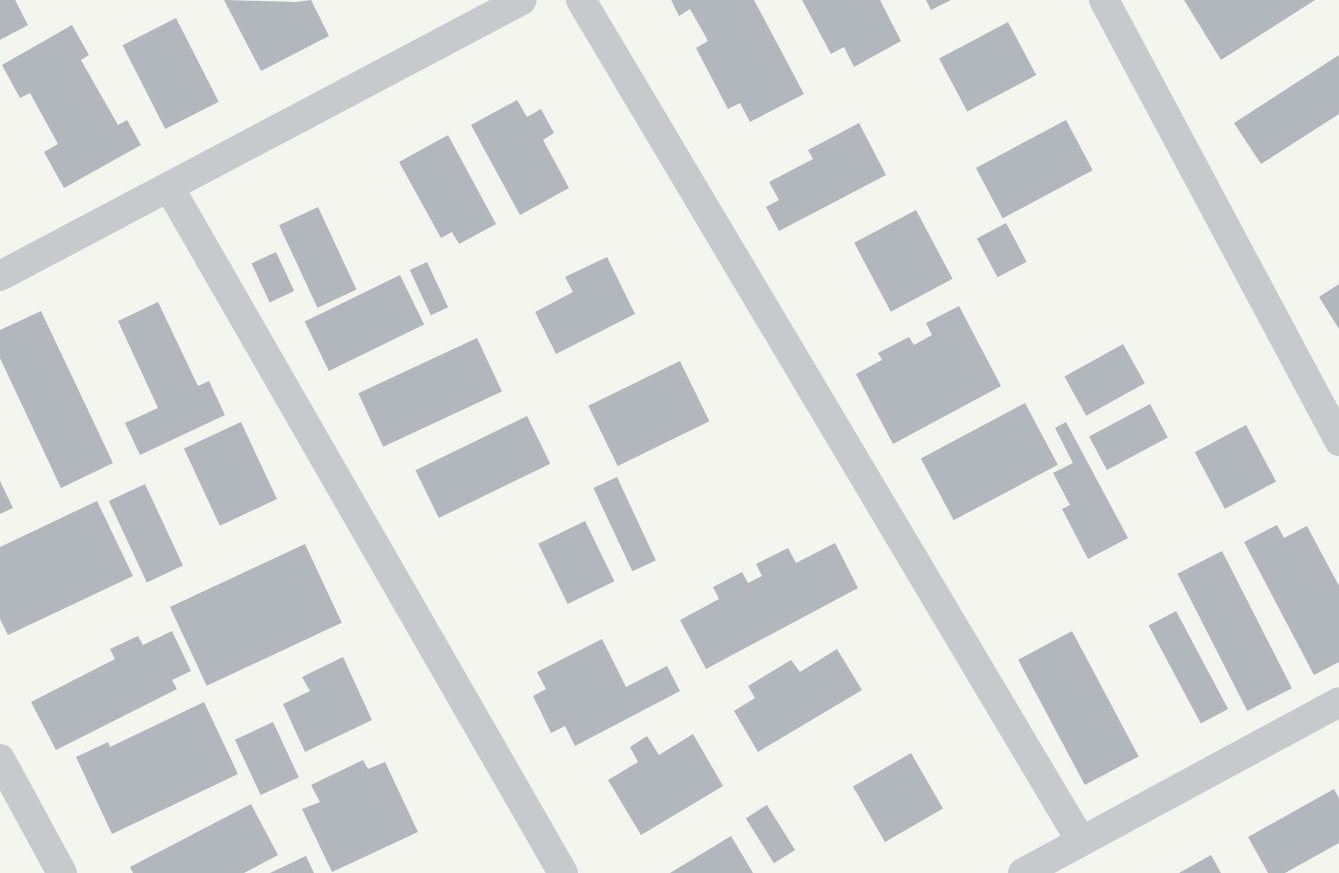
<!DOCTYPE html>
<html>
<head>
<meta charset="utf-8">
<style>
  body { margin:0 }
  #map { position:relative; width:1339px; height:873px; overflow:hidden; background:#f5f5f0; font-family:Rubik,sans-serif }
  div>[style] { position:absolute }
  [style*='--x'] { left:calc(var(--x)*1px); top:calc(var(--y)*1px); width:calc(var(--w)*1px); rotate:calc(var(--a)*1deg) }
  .building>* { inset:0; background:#b1b7bd; transform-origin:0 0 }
  .street>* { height:30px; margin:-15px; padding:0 15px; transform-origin:15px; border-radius:15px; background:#c7c9cd }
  span { translate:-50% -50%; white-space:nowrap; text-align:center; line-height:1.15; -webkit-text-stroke:7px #fff; paint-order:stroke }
</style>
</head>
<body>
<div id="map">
  <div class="building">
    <div style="clip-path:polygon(0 0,15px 0,28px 25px,0 40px)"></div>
    <div style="clip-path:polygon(224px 0,296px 2px,311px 0,329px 36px,261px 71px)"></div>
    <div style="clip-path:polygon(671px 0,754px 0,804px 94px,750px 122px,740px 103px,728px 109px,696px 48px,708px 41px,690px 9px,679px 16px)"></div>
    <div style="clip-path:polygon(802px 0,880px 0,901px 41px,854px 67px,844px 47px,831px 54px)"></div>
    <div style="clip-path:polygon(926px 0,951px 0,931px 10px)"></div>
    <div style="clip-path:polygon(1184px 0,1315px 0,1221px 60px)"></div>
    <div style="left:176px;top:18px;width:94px;height:60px;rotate:63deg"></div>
    <div style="left:1008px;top:22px;width:60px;height:78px;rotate:62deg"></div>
    <div style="clip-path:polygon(72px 25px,89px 55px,81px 60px,118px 125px,127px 120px,141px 145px,64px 188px,44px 152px,58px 144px,30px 93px,20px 98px,2px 65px)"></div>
    <div style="clip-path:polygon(1339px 55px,1339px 114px,1261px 164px,1234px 123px)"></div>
    <div style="clip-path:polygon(517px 100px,527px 117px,541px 109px,554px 133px,543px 140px,569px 188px,520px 215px,471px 125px)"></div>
    <div style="left:1066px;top:120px;width:57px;height:102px;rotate:62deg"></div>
    <div style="clip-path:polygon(859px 123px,886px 175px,779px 231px,766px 207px,779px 200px,769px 182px,813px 159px,808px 150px)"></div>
    <div style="clip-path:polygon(448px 135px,496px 224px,459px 244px,452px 232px,441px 238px,399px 162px)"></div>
    <div style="left:318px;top:207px;width:91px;height:43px;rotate:65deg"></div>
    <div style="left:916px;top:210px;width:78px;height:70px;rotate:62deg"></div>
    <div style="left:1006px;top:223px;width:44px;height:33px;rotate:62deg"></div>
    <div style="left:276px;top:252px;width:43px;height:27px;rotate:65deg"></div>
    <div style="clip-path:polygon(607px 257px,635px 314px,556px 354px,535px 312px,573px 292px,565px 277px)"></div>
    <div style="left:427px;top:262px;width:50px;height:19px;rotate:65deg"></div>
    <div style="left:400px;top:275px;width:55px;height:106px;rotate:64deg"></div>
    <div style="clip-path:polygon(1339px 284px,1339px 329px,1319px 297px)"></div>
    <div style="clip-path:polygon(158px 302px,198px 386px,209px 381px,225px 415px,140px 455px,125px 423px,158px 408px,118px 321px)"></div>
    <div style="clip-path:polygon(959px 306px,1001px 386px,893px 444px,856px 374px,882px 360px,878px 353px,909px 337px,914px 345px,932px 335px,926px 323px)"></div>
    <div style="clip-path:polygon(41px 311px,113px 463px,61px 488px,0 358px,0 330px)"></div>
    <div style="left:477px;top:338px;width:59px;height:131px;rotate:65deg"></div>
    <div style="left:1123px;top:344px;width:45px;height:67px;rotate:61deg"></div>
    <div style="left:680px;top:361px;width:67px;height:102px;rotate:64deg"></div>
    <div style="left:1025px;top:403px;width:70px;height:118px;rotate:62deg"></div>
    <div style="left:1150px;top:404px;width:38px;height:69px;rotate:62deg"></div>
    <div style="left:527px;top:416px;width:53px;height:124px;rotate:64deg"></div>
    <div style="left:241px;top:422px;width:85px;height:63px;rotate:65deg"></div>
    <div style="clip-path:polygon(1066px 422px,1128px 538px,1088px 559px,1062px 509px,1070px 505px,1053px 473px,1073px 463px,1055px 428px)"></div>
    <div style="left:1246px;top:425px;width:64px;height:58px;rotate:62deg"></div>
    <div style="left:617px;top:477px;width:92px;height:26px;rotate:65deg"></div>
    <div style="clip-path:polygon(0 481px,13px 508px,0 514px)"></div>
    <div style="left:145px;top:484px;width:90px;height:40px;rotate:65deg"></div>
    <div style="clip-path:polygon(97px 501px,133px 576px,8px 635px,0 619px,0 547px)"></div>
    <div style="left:585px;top:521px;width:67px;height:52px;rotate:64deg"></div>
    <div style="clip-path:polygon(1277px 525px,1284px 538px,1307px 526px,1339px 586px,1339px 662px,1314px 675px,1244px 542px)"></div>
    <div style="clip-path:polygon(835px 543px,858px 588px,706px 669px,680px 620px,719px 599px,713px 587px,742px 572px,748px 583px,762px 576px,756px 564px,788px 548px,796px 563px)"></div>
    <div style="left:305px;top:544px;width:87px;height:149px;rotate:65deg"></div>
    <div style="left:1222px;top:551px;width:154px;height:50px;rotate:63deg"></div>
    <div style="left:1176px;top:611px;width:111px;height:31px;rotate:62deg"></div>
    <div style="clip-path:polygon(172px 631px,191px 671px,172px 680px,177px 689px,56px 750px,31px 702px,115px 659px,110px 649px,138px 636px,143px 645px)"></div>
    <div style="left:1072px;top:631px;width:142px;height:61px;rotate:62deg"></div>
    <div style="clip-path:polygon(602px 639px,626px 687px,667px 666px,680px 691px,575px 746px,565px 726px,551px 733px,533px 696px,546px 689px,537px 672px)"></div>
    <div style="clip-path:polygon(837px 649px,862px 690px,758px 752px,734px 711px,755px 698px,748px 686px,791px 660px,800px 672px)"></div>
    <div style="clip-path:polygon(343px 657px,372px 720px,305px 752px,283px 704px,310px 691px,302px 677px)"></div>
    <div style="clip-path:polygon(204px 702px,238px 774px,112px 834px,76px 757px,108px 742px,110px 747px)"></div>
    <div style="left:273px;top:722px;width:61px;height:42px;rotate:65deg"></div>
    <div style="clip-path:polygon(693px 734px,723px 786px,641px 835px,608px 780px,638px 762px,630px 747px,647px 736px,659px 755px)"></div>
    <div style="left:911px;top:753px;width:64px;height:67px;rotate:60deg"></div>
    <div style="clip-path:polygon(363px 760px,368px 769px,385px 762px,418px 832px,332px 872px,302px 809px,320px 802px,311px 785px)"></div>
    <div style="clip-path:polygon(1334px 789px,1339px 798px,1339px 843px,1285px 873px,1268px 873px,1248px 837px)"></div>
    <div style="clip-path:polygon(251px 804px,278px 855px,244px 873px,133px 873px,130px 867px)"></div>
    <div style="left:767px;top:805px;width:53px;height:25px;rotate:58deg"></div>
    <div style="clip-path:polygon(731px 836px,753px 873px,670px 873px)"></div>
    <div style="clip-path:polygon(1211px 855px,1221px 873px,1179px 873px)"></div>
    <div style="clip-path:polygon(306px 856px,314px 873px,270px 873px)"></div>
  </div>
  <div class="street">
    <div style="--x:581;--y:0;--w:978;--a:59.27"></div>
    <div style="--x:1104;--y:0;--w:500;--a:61.9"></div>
    <div style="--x:169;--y:187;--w:791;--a:60.13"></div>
    <div style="--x:0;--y:276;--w:590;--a:-27.87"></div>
    <div style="--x:0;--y:759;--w:130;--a:61.5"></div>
    <div style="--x:1023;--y:873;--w:359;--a:-28.4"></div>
  </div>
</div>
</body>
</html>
